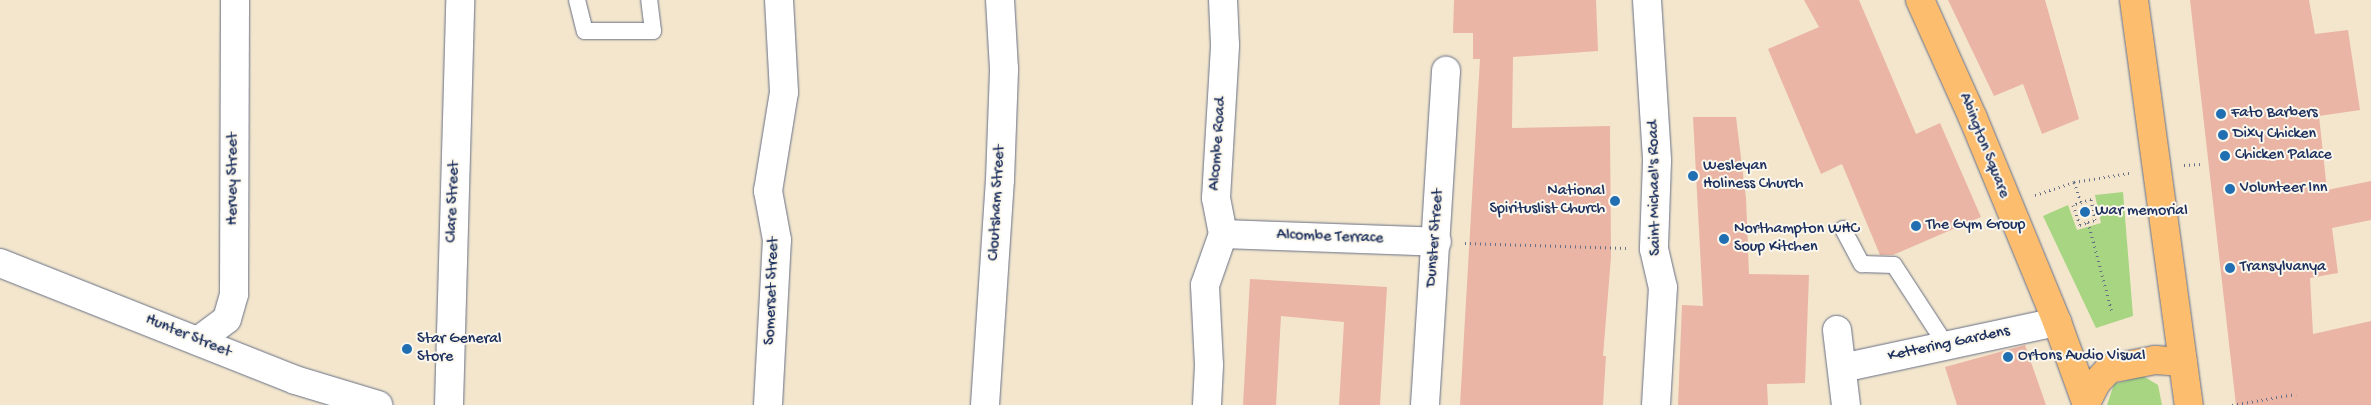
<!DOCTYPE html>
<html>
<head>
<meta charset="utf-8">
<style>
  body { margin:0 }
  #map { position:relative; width:2371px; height:405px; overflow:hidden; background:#f3e6cd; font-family:"Gochi Hand",sans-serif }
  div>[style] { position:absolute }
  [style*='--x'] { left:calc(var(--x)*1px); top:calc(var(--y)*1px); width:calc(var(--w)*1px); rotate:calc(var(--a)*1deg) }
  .green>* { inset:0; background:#a7d582 }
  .building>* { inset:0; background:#eab5a4 }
  .path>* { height:3px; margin-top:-1.5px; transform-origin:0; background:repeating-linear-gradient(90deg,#676f85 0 1px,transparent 0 5px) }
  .roads { filter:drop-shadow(0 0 1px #676f85) drop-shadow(0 0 1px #676f85) }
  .service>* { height:16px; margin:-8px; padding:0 8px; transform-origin:8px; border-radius:8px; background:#fff }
  .minor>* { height:28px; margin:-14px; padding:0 14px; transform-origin:14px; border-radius:14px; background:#fff }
  .tertiary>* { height:28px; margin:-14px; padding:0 14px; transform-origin:14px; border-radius:14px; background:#fff }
  .primary>* { height:28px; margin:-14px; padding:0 14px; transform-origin:14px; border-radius:14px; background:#fcbd6f }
  .dots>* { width:14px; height:14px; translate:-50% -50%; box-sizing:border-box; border:2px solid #fbf7ec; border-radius:50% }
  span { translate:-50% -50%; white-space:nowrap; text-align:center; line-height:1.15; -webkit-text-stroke:4px #fbf7ec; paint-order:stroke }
  .poi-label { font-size:16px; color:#1b2f5e }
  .left { translate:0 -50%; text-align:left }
  .right { translate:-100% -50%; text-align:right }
  .street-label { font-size:16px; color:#1b2f5e }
</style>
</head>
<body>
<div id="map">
  <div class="green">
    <div style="clip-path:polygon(2123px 192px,2133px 316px,2096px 328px,2043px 216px,2068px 205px,2077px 230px,2101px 223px,2095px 195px)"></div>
    <div style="clip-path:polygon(2143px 376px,2158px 385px,2162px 405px,2107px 405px,2114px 384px)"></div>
  </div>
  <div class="building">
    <div style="clip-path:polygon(1454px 0,1596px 0,1598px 51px,1513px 57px,1512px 128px,1610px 126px,1611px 257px,1603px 356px,1606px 356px,1603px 405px,1460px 405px,1480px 59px,1473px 59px,1473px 33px,1453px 33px)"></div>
    <div style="clip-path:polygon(1804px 0,1859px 0,1916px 134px,1940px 123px,1981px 217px,1893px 255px,1880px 255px,1842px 164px,1821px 174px,1768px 49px,1819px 27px)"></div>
    <div style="clip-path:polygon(1948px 0,2045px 0,2079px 119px,2042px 134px,2023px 84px,1994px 96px)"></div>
    <div style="clip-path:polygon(2190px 0,2309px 0,2315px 34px,2348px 30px,2360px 110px,2319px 116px,2327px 190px,2371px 181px,2371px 220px,2332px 228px,2338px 273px,2310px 278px,2313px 334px,2371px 321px,2371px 405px,2236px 405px)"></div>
    <div style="clip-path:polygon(1693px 117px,1736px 117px,1746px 198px,1749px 274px,1809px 275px,1805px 383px,1767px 384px,1768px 405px,1678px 405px,1682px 305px,1703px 306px)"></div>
    <div style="clip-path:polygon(1250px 279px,1387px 287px,1380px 405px,1339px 405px,1344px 322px,1281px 316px,1276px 405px,1243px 405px)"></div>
    <div style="clip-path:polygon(2025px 345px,2046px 405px,1957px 405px,1945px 367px)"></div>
  </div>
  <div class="path">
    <div style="--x:2184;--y:165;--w:16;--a:-4"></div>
    <div style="--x:2074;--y:182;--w:21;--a:71"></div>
    <div style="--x:2035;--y:195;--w:41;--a:-18.4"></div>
    <div style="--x:2074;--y:182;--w:56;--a:-9.3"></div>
    <div style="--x:2088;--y:222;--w:7;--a:-16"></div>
    <div style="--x:2095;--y:220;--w:21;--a:-101"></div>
    <div style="--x:2091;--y:199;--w:19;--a:162"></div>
    <div style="--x:2073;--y:205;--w:21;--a:71"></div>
    <div style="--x:2080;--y:225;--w:9;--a:-21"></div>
    <div style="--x:2088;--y:222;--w:93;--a:75.1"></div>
    <div style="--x:1465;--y:243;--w:161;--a:1.8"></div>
    <div style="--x:2232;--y:405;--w:65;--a:-9.8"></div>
  </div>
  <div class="roads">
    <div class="service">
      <div style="--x:577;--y:0;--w:32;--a:76"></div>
      <div style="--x:585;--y:31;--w:68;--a:0"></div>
      <div style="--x:653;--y:31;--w:31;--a:-97"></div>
      <div style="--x:1843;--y:229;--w:40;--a:62"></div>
      <div style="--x:1862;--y:264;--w:32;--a:2"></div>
      <div style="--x:1894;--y:265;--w:95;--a:57"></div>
    </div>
    <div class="minor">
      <div style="--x:1223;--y:234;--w:214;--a:2.1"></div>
      <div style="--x:0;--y:263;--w:317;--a:21.6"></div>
      <div style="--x:295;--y:380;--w:87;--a:16.8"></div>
      <div style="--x:1837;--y:330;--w:76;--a:83.2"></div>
      <div style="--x:198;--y:341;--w:36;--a:-37"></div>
      <div style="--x:227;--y:319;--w:26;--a:-74"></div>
      <div style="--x:234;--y:294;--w:294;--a:-89.8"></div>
      <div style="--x:1842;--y:368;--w:220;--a:-12.1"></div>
      <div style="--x:449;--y:405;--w:405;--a:-88.4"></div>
      <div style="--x:768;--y:405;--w:165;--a:-86.9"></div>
      <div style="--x:777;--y:240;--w:50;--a:-100.4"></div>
      <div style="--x:768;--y:191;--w:100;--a:-80.8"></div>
      <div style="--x:784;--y:92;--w:92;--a:-93.1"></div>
      <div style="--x:985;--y:405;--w:225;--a:-86.2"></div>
      <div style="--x:1000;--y:180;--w:111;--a:-87.9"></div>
      <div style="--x:1004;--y:69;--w:69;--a:-93.3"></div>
      <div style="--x:1207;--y:405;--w:40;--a:-87.1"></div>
      <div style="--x:1209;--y:365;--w:80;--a:-92.9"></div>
      <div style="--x:1205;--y:285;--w:54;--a:-70.6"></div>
      <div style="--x:1223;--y:234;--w:37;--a:-101"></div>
      <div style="--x:1216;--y:198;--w:153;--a:-86.6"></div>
      <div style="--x:1225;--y:45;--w:45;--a:-92.5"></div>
      <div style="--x:1425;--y:405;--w:335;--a:-86.4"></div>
    </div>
    <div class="tertiary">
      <div style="--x:1647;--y:0;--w:161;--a:86.4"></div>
      <div style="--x:1657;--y:161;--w:88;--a:92"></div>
      <div style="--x:1654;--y:249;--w:39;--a:77"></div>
      <div style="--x:1663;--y:287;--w:118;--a:93.4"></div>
    </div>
    <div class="primary">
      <div style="--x:1920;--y:0;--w:129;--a:65.8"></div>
      <div style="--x:1973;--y:118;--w:221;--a:67.6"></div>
      <div style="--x:2057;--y:322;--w:88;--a:70.1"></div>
      <div style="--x:2134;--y:0;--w:409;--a:82.3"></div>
      <div style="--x:2086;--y:403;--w:22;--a:-63"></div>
      <div style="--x:2096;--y:383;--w:19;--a:-47"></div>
      <div style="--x:2109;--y:369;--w:47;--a:-11.1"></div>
      <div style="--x:2155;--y:360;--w:28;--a:4"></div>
    </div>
  </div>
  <div class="dots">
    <div style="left:2221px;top:114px;background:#1f6fb2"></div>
    <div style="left:2223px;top:135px;background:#1f6fb2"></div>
    <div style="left:2225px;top:156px;background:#1f6fb2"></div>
    <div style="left:1693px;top:176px;background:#1f6fb2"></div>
    <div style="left:2230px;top:189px;background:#1f6fb2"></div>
    <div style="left:1615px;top:201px;background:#1f6fb2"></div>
    <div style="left:2085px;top:212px;background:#1f6fb2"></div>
    <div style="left:1916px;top:226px;background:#1f6fb2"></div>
    <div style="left:1724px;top:239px;background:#1f6fb2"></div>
    <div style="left:2230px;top:268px;background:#1f6fb2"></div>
    <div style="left:407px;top:349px;background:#1f6fb2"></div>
    <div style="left:2008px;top:357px;background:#1f6fb2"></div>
  </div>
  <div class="poi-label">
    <span class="left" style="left:2231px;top:114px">Fato Barbers</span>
    <span class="left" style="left:2233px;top:135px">Dixy Chicken</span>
    <span class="left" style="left:2235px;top:156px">Chicken Palace</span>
    <span class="left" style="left:1703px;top:176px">Wesleyan<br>Holiness Church</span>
    <span class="left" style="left:2240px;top:189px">Volunteer Inn</span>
    <span class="right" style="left:1605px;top:201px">National<br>Spirituslist Church</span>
    <span class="left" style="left:2095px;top:212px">War memorial</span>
    <span class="left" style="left:1926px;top:226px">The Gym Group</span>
    <span class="left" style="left:1734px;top:239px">Northampton WHC<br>Soup Kitchen</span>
    <span class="left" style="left:2240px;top:268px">Transylvanya</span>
    <span class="left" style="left:417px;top:349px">Star General<br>Store</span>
    <span class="left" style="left:2018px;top:357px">Ortons Audio Visual</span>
  </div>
  <div class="street-label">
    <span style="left:1219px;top:144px;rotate:-86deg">Alcombe Road</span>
    <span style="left:1983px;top:146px;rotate:68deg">Abington Square</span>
    <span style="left:234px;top:179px;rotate:-90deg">Hervey Street</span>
    <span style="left:1656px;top:188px;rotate:-91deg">Saint Michael's Road</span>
    <span style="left:454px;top:202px;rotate:-88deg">Clare Street</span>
    <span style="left:998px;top:203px;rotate:-87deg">Cloutsham Street</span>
    <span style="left:1330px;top:238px;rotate:2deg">Alcombe Terrace</span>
    <span style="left:1436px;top:238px;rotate:-86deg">Dunster Street</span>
    <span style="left:773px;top:291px;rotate:-88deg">Somerset Street</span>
    <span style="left:188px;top:337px;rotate:22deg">Hunter Street</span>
    <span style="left:1949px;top:345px;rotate:-12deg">Kettering Gardens</span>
  </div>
</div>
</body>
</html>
